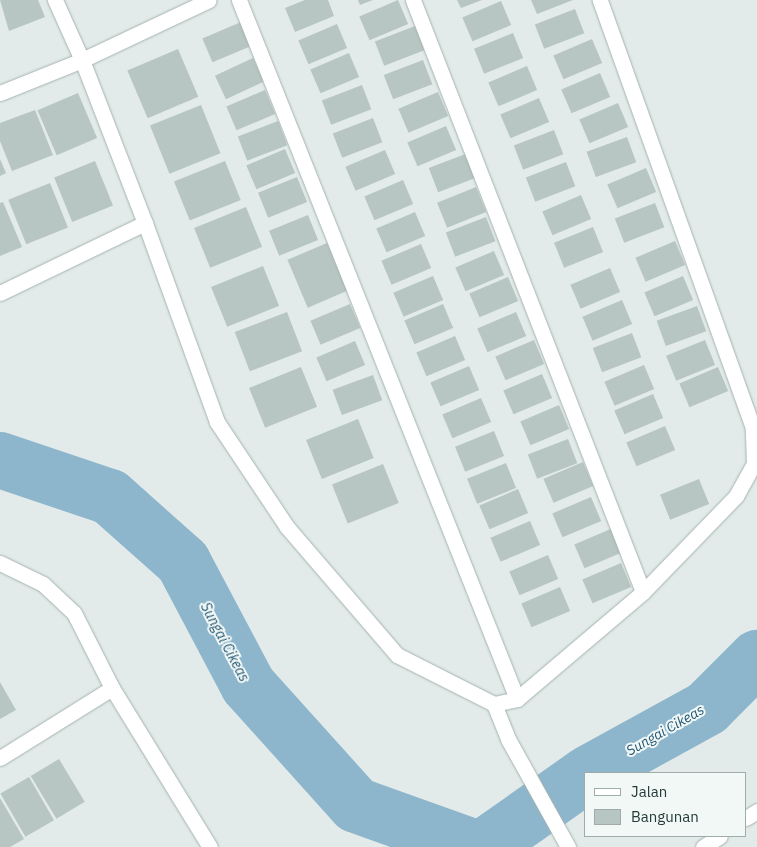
<!DOCTYPE html>
<html>
<head>
<meta charset="utf-8">
<style>
  body { margin:0 }
  #map { position:relative; width:757px; height:847px; overflow:hidden; background:#e2ebe9; font-family:"IBM Plex Sans",sans-serif }
  div>[style] { position:absolute }
  [style*='--x'] { left:calc(var(--x)*1px); top:calc(var(--y)*1px); width:calc(var(--w)*1px); rotate:calc(var(--a)*1deg) }
  .river>* { height:56px; margin:-28px; padding:0 28px; transform-origin:28px; border-radius:28px; background:#8db6cd }
  .building>* { inset:0; background:#b7c6c2; transform-origin:0 0 }
  .roads { filter:drop-shadow(0 0 1px #a5b3b1) drop-shadow(0 0 1px #a5b3b1) }
  .minor>* { height:15px; margin:-7.5px; padding:0 7.5px; transform-origin:7.5px; border-radius:7.5px; background:#fff }
  span { translate:-50% -50%; white-space:nowrap; text-align:center; line-height:1.15; -webkit-text-stroke:4px #f2f8f6; paint-order:stroke }
  .water-label { font-size:14px; color:#215573; font-style:italic }
  .legend { position:absolute; left:584px; top:772px; width:162px; height:65px; box-sizing:border-box; background:#f2f8f6; border:1px solid #9facaa; margin:0; padding:6px 9px; list-style:none; font-size:15px; color:#233b39 }
  .legend li { display:flex; align-items:center; gap:10px; height:25px }
  .legend b { width:25px; border:1px solid #9facaa }
</style>
</head>
<body>
<div id="map">
  <div class="river">
    <div style="--x:0;--y:460;--w:116;--a:18.6"></div>
    <div style="--x:110;--y:497;--w:98;--a:41.7"></div>
    <div style="--x:183;--y:562;--w:139;--a:62.1"></div>
    <div style="--x:248;--y:685;--w:161;--a:48"></div>
    <div style="--x:356;--y:805;--w:124;--a:19.7"></div>
    <div style="--x:589;--y:773;--w:135;--a:-28.8"></div>
    <div style="--x:707;--y:708;--w:71;--a:-45"></div>
    <div style="--x:484;--y:847;--w:125;--a:-35.2"></div>
  </div>
  <div class="building">
    <div style="clip-path:polygon(0 0,38px 0,45px 17px,9px 31px)"></div>
    <div style="clip-path:polygon(305px 0,328px 0,334px 16px,295px 32px,285px 8px)"></div>
    <div style="clip-path:polygon(358px 0,373px 0,360px 5px)"></div>
    <div style="left:398px;top:0;width:26px;height:42px;rotate:67deg"></div>
    <div style="clip-path:polygon(457px 0,482px 0,461px 8px)"></div>
    <div style="clip-path:polygon(531px 0,573px 0,537px 14px)"></div>
    <div style="left:501px;top:1px;width:26px;height:42px;rotate:67deg"></div>
    <div style="left:575px;top:9px;width:26px;height:43px;rotate:69deg"></div>
    <div style="left:241px;top:22px;width:26px;height:42px;rotate:67deg"></div>
    <div style="left:337px;top:24px;width:26px;height:42px;rotate:67deg"></div>
    <div style="left:415px;top:26px;width:26px;height:43px;rotate:69deg"></div>
    <div style="left:513px;top:33px;width:27px;height:42px;rotate:68deg"></div>
    <div style="left:592px;top:39px;width:26px;height:42px;rotate:67deg"></div>
    <div style="left:178px;top:49px;width:52px;height:55px;rotate:67deg"></div>
    <div style="left:349px;top:53px;width:26px;height:42px;rotate:67deg"></div>
    <div style="left:253px;top:58px;width:26px;height:42px;rotate:65deg"></div>
    <div style="left:423px;top:60px;width:26px;height:42px;rotate:69deg"></div>
    <div style="left:527px;top:66px;width:26px;height:42px;rotate:67deg"></div>
    <div style="left:600px;top:73px;width:26px;height:42px;rotate:67deg"></div>
    <div style="left:362px;top:85px;width:26px;height:43px;rotate:69deg"></div>
    <div style="left:265px;top:90px;width:26px;height:42px;rotate:67deg"></div>
    <div style="left:438px;top:92px;width:26px;height:43px;rotate:67deg"></div>
    <div style="left:78px;top:93px;width:49px;height:44px;rotate:67deg"></div>
    <div style="left:539px;top:98px;width:26px;height:42px;rotate:67deg"></div>
    <div style="left:618px;top:103px;width:26px;height:42px;rotate:67deg"></div>
    <div style="left:201px;top:105px;width:52px;height:55px;rotate:68deg"></div>
    <div style="clip-path:polygon(35px 110px,53px 155px,12px 171px,0 141px,0 123px)"></div>
    <div style="left:373px;top:118px;width:26px;height:43px;rotate:69deg"></div>
    <div style="left:278px;top:121px;width:26px;height:43px;rotate:69deg"></div>
    <div style="left:446px;top:126px;width:26px;height:42px;rotate:67deg"></div>
    <div style="left:554px;top:130px;width:26px;height:43px;rotate:69deg"></div>
    <div style="left:627px;top:137px;width:27px;height:43px;rotate:70deg"></div>
    <div style="left:285px;top:149px;width:26px;height:42px;rotate:67deg"></div>
    <div style="left:385px;top:150px;width:26px;height:43px;rotate:67deg"></div>
    <div style="left:468px;top:153px;width:26px;height:42px;rotate:69deg"></div>
    <div style="clip-path:polygon(0 159px,6px 173px,0 176px)"></div>
    <div style="left:95px;top:161px;width:48px;height:44px;rotate:68deg"></div>
    <div style="left:225px;top:161px;width:42px;height:55px;rotate:68deg"></div>
    <div style="left:566px;top:162px;width:26px;height:43px;rotate:69deg"></div>
    <div style="left:646px;top:168px;width:26px;height:42px;rotate:67deg"></div>
    <div style="left:297px;top:177px;width:27px;height:42px;rotate:68deg"></div>
    <div style="left:403px;top:180px;width:26px;height:42px;rotate:67deg"></div>
    <div style="left:50px;top:183px;width:48px;height:45px;rotate:68deg"></div>
    <div style="left:476px;top:187px;width:27px;height:42px;rotate:68deg"></div>
    <div style="left:581px;top:195px;width:26px;height:42px;rotate:67deg"></div>
    <div style="clip-path:polygon(3px 202px,22px 247px,0 256px,0 203px)"></div>
    <div style="left:655px;top:203px;width:26px;height:43px;rotate:69deg"></div>
    <div style="left:246px;top:207px;width:43px;height:56px;rotate:68deg"></div>
    <div style="left:415px;top:212px;width:26px;height:42px;rotate:67deg"></div>
    <div style="left:308px;top:215px;width:27px;height:42px;rotate:68deg"></div>
    <div style="left:486px;top:217px;width:26px;height:43px;rotate:69deg"></div>
    <div style="left:593px;top:227px;width:27px;height:42px;rotate:68deg"></div>
    <div style="left:675px;top:241px;width:26px;height:43px;rotate:67deg"></div>
    <div style="left:327px;top:243px;width:52px;height:43px;rotate:67deg"></div>
    <div style="left:421px;top:244px;width:26px;height:43px;rotate:67deg"></div>
    <div style="left:494px;top:251px;width:26px;height:42px;rotate:67deg"></div>
    <div style="left:263px;top:266px;width:43px;height:56px;rotate:68deg"></div>
    <div style="left:610px;top:268px;width:26px;height:43px;rotate:67deg"></div>
    <div style="left:433px;top:276px;width:26px;height:43px;rotate:67deg"></div>
    <div style="left:683px;top:276px;width:26px;height:42px;rotate:67deg"></div>
    <div style="left:508px;top:277px;width:26px;height:42px;rotate:67deg"></div>
    <div style="left:622px;top:300px;width:26px;height:43px;rotate:67deg"></div>
    <div style="left:350px;top:304px;width:26px;height:43px;rotate:67deg"></div>
    <div style="left:443px;top:304px;width:26px;height:42px;rotate:67deg"></div>
    <div style="left:697px;top:306px;width:27px;height:43px;rotate:70deg"></div>
    <div style="left:287px;top:312px;width:42px;height:56px;rotate:69deg"></div>
    <div style="left:516px;top:312px;width:26px;height:42px;rotate:67deg"></div>
    <div style="left:632px;top:333px;width:26px;height:42px;rotate:69deg"></div>
    <div style="left:455px;top:336px;width:26px;height:42px;rotate:67deg"></div>
    <div style="left:534px;top:340px;width:26px;height:42px;rotate:67deg"></div>
    <div style="left:705px;top:340px;width:27px;height:42px;rotate:68deg"></div>
    <div style="left:355px;top:341px;width:26px;height:42px;rotate:67deg"></div>
    <div style="left:644px;top:365px;width:26px;height:43px;rotate:67deg"></div>
    <div style="left:469px;top:366px;width:26px;height:42px;rotate:67deg"></div>
    <div style="left:301px;top:367px;width:43px;height:56px;rotate:68deg"></div>
    <div style="left:718px;top:367px;width:26px;height:42px;rotate:67deg"></div>
    <div style="left:542px;top:374px;width:26px;height:42px;rotate:67deg"></div>
    <div style="left:373px;top:375px;width:27px;height:43px;rotate:70deg"></div>
    <div style="left:653px;top:394px;width:26px;height:42px;rotate:67deg"></div>
    <div style="left:481px;top:398px;width:26px;height:42px;rotate:67deg"></div>
    <div style="left:559px;top:405px;width:26px;height:42px;rotate:67deg"></div>
    <div style="left:358px;top:419px;width:42px;height:56px;rotate:68deg"></div>
    <div style="left:665px;top:426px;width:26px;height:42px;rotate:67deg"></div>
    <div style="left:494px;top:431px;width:27px;height:42px;rotate:68deg"></div>
    <div style="left:568px;top:439px;width:26px;height:43px;rotate:69deg"></div>
    <div style="left:583px;top:462px;width:26px;height:43px;rotate:67deg"></div>
    <div style="left:506px;top:463px;width:27px;height:42px;rotate:68deg"></div>
    <div style="left:383px;top:464px;width:42px;height:55px;rotate:68deg"></div>
    <div style="left:699px;top:479px;width:27px;height:42px;rotate:68deg"></div>
    <div style="left:518px;top:489px;width:26px;height:42px;rotate:67deg"></div>
    <div style="left:591px;top:497px;width:26px;height:42px;rotate:67deg"></div>
    <div style="left:530px;top:521px;width:26px;height:43px;rotate:67deg"></div>
    <div style="left:613px;top:528px;width:26px;height:42px;rotate:67deg"></div>
    <div style="left:548px;top:555px;width:26px;height:42px;rotate:67deg"></div>
    <div style="left:621px;top:563px;width:26px;height:42px;rotate:67deg"></div>
    <div style="left:560px;top:587px;width:26px;height:42px;rotate:67deg"></div>
    <div style="clip-path:polygon(0 682px,16px 710px,0 719px)"></div>
    <div style="left:59px;top:759px;width:50px;height:33px;rotate:59deg"></div>
    <div style="left:29px;top:777px;width:50px;height:33px;rotate:60deg"></div>
    <div style="clip-path:polygon(0 798px,24px 839px,10px 847px,0 847px)"></div>
  </div>
  <div class="roads">
    <div class="minor">
      <div style="--x:55;--y:0;--w:66;--a:65.8"></div>
      <div style="--x:82;--y:60;--w:175;--a:68.9"></div>
      <div style="--x:145;--y:223;--w:212;--a:70.1"></div>
      <div style="--x:217;--y:422;--w:126;--a:56.3"></div>
      <div style="--x:287;--y:527;--w:169;--a:49.3"></div>
      <div style="--x:397;--y:655;--w:109;--a:26.8"></div>
      <div style="--x:494;--y:704;--w:24;--a:-12"></div>
      <div style="--x:517;--y:699;--w:165;--a:-40.3"></div>
      <div style="--x:643;--y:592;--w:134;--a:-45.9"></div>
      <div style="--x:736;--y:496;--w:37;--a:-61"></div>
      <div style="--x:754;--y:464;--w:36;--a:-92"></div>
      <div style="--x:753;--y:428;--w:455;--a:-109.7"></div>
      <div style="--x:239;--y:0;--w:752;--a:68.31"></div>
      <div style="--x:413;--y:0;--w:635;--a:68.77"></div>
      <div style="--x:0;--y:93;--w:88;--a:-21.9"></div>
      <div style="--x:82;--y:60;--w:140;--a:-25.3"></div>
      <div style="--x:0;--y:293;--w:161;--a:-25.8"></div>
      <div style="--x:0;--y:563;--w:48;--a:26"></div>
      <div style="--x:43;--y:584;--w:42;--a:43.1"></div>
      <div style="--x:74;--y:613;--w:84;--a:63.1"></div>
      <div style="--x:112;--y:688;--w:187;--a:58.4"></div>
      <div style="--x:494;--y:704;--w:38;--a:68"></div>
      <div style="--x:508;--y:739;--w:124;--a:60.9"></div>
      <div style="--x:0;--y:758;--w:132;--a:-32"></div>
      <div style="--x:746;--y:818;--w:13;--a:-32"></div>
      <div style="--x:703;--y:847;--w:20;--a:-33"></div>
    </div>
  </div>
  <div class="water-label">
    <span style="left:225px;top:642px;rotate:62deg">Sungai Cikeas</span>
    <span style="left:665px;top:730px;rotate:-30deg">Sungai Cikeas</span>
  </div>
  <ul class="legend">
  <li><b style="height:6px;background:#fff"></b>Jalan</li>
  <li><b style="height:14px;background:#b7c6c2"></b>Bangunan</li>
  </ul>
</div>
</body>
</html>
